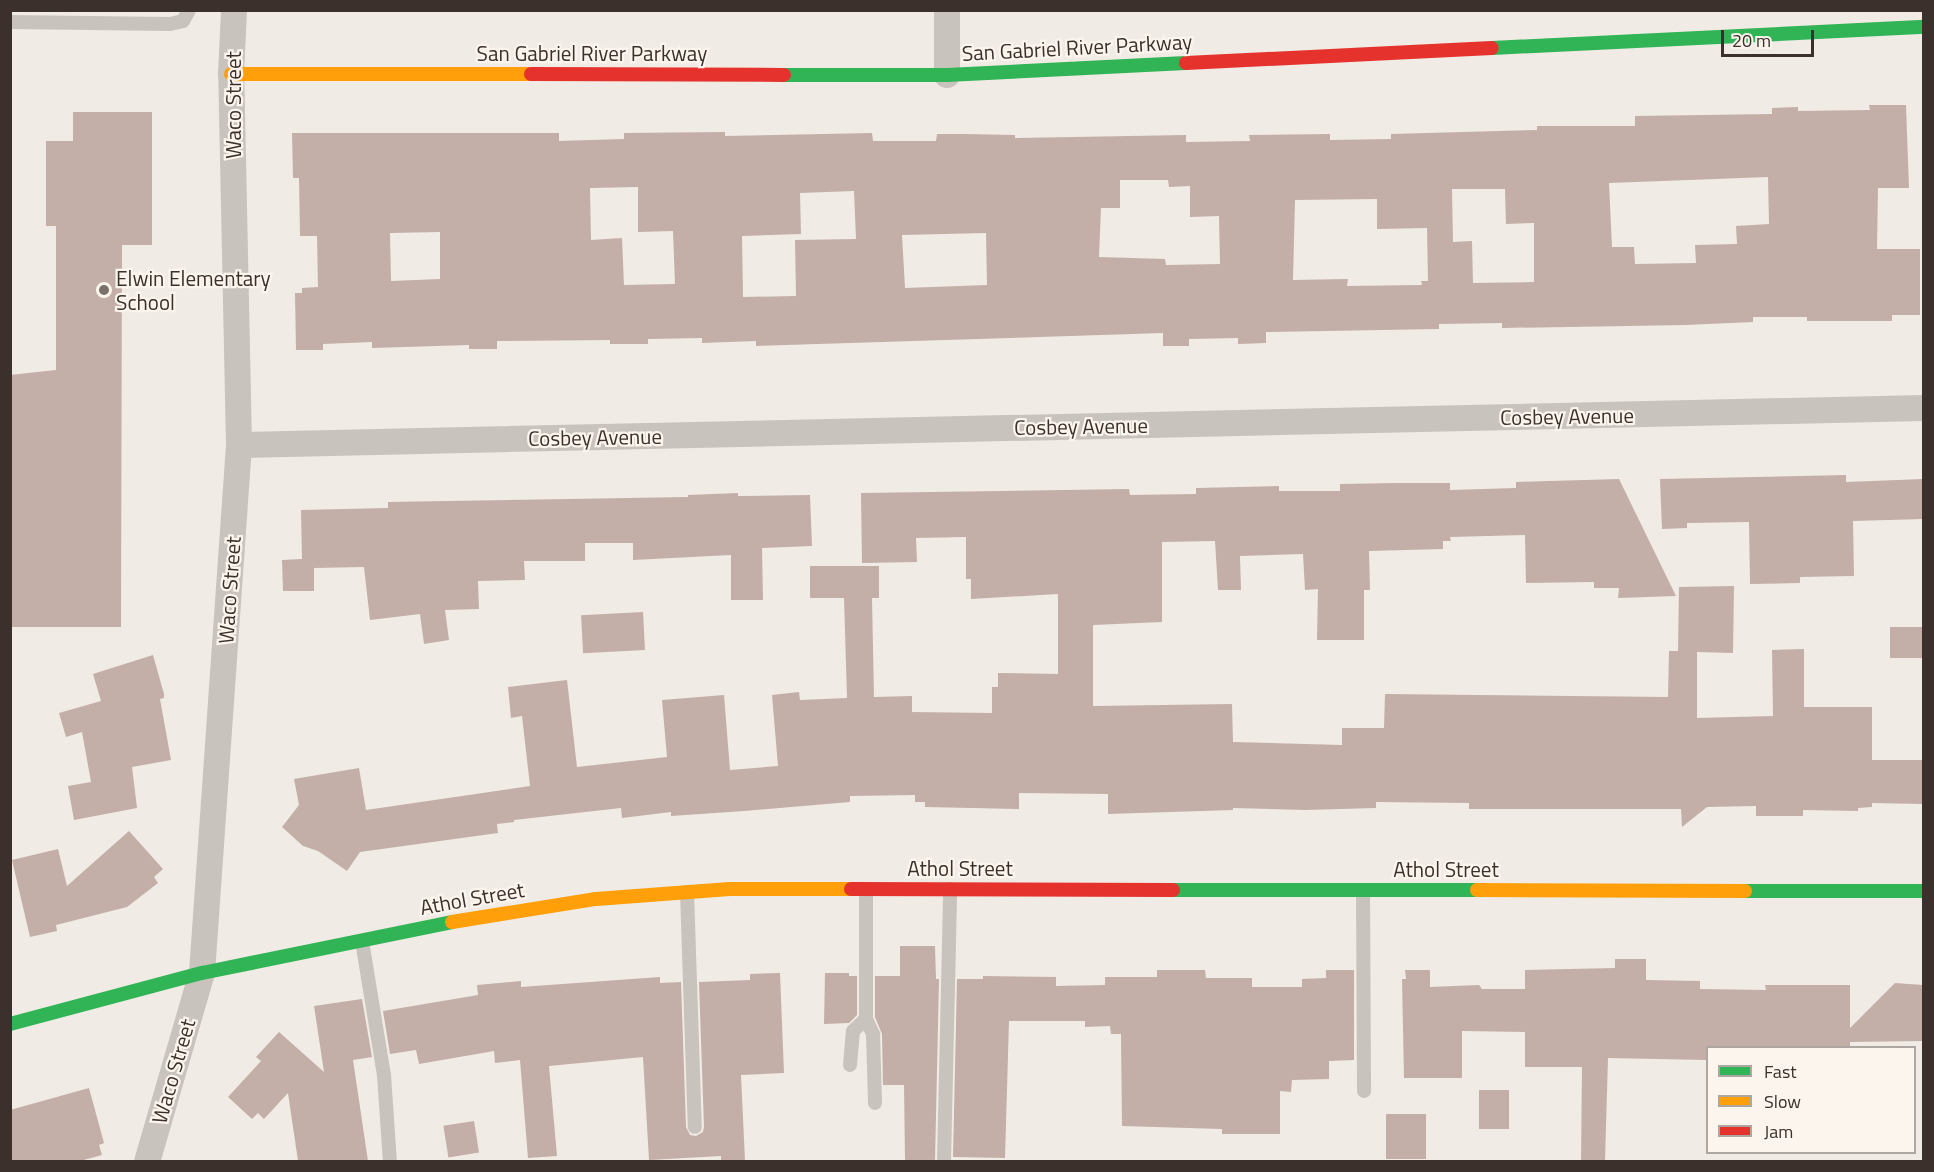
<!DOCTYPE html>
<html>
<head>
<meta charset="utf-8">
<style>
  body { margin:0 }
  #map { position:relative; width:1934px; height:1172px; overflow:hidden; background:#f0ebe5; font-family:"Titillium Web",sans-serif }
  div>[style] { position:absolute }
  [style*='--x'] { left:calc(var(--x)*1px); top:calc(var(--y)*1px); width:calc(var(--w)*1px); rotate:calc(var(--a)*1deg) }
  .building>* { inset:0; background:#c3afa7; transform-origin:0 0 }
  .lane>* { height:14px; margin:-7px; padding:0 7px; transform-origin:7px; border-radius:7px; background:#c9c3be }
  .street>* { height:26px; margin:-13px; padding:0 13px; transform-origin:13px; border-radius:13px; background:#c9c3be }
  .fast>* { height:14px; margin:-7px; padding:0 7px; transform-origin:7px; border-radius:7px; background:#30b455 }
  .slow>* { height:14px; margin:-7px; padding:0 7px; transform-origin:7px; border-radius:7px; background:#ff9f0a }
  .jam>* { height:14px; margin:-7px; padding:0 7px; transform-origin:7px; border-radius:7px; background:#e5322d }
  .dots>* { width:16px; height:16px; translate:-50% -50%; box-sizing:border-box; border:3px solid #fbf5ee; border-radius:50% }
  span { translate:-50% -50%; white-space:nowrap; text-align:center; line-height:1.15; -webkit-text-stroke:4.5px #fbf5ee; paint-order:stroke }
  .street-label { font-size:21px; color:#3b302b }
  .poi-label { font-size:21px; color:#3b302b }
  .left { translate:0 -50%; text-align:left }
  .frame { position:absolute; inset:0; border:12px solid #3b302b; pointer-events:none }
  .legend { position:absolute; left:1706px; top:1046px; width:210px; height:108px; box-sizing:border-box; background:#fbf5ee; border:2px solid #aea6a0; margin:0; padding:8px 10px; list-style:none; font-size:18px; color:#3b302b }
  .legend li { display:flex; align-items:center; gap:12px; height:30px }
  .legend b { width:30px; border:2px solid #aea6a0 }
  .scale { position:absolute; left:1721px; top:30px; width:93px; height:27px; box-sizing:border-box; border:3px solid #3b302b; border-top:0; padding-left:8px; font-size:18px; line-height:21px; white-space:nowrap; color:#3b302b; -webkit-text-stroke:4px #fbf5ee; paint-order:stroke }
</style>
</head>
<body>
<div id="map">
  <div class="building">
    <div style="clip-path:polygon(evenodd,1869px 105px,1906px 105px,1909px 188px,1878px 188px,1877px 249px,1920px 249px,1920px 315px,1892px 315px,1892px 321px,1807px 321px,1807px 317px,1753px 317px,1753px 322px,1685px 325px,1502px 328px,1502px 323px,1439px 324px,1439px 329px,1266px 332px,1266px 343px,1238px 344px,1238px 338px,1189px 339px,1189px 346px,1163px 346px,1163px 333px,756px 346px,756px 341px,702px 343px,702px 338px,648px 339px,648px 344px,610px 344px,610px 340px,497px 341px,497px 349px,469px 349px,469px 345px,372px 348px,372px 342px,323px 344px,323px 350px,296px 350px,295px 293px,302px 293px,302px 288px,318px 287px,317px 236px,300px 236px,299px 178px,293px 178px,292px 133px,559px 133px,559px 141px,624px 139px,624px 133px,725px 132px,725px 136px,872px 133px,873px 141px,936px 141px,937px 134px,965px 134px,1015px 135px,1015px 138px,1186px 135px,1186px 142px,1250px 141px,1249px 135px,1330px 134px,1330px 140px,1391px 139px,1391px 134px,1537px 130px,1537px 126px,1635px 126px,1635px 116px,1772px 114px,1772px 108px,1798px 107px,1798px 111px,1870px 110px,1869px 105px,1768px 177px,1769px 224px,1736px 226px,1737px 244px,1695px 245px,1696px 263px,1635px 264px,1634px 247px,1612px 247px,1609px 183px,1768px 177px,1869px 105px,1120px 180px,1168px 180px,1169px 187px,1190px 186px,1190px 217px,1219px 216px,1220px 264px,1166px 265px,1165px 259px,1099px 257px,1101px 208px,1120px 208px,1120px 180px,1869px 105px,638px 187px,638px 232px,673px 231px,675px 284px,624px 285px,622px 238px,591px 240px,590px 188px,638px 187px,1869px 105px,1452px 189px,1505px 189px,1506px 224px,1534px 223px,1534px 282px,1473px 283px,1472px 241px,1453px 242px,1452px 189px,1869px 105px,854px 191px,856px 239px,795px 240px,796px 296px,743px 297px,742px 236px,801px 234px,800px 193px,854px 191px,1869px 105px,1377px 199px,1377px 229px,1427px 228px,1428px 281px,1421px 281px,1422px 285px,1347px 286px,1348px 279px,1293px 280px,1295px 200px,1377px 199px,1869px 105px,440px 232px,440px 279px,391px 281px,390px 233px,440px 232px,1869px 105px,986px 233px,987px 285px,905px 288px,902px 235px,986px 233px)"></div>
    <div style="clip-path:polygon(73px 112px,152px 112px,152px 245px,122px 245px,121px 627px,10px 627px,10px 375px,56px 370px,56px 226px,46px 226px,46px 141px,73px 141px)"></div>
    <div style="clip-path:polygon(1846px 475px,1846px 482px,1923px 479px,1923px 519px,1853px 521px,1854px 576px,1800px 577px,1800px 583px,1750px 584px,1749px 522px,1687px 523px,1687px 528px,1662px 529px,1660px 479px)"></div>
    <div style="clip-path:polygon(1619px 479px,1676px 596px,1618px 598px,1619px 588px,1594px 588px,1594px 582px,1526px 583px,1525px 535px,1450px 537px,1451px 541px,1443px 541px,1443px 549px,1369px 551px,1370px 590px,1364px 590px,1364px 640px,1317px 640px,1318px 589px,1305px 590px,1303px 554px,1240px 556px,1241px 590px,1218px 590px,1215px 541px,1162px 542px,1162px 622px,1093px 625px,1093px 706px,1232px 704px,1233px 742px,1342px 745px,1342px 728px,1384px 728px,1385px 694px,1668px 697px,1669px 651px,1678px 651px,1679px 587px,1734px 586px,1733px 653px,1697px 652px,1697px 718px,1773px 716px,1772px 650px,1804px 649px,1804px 707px,1872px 707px,1872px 760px,1923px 760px,1923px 804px,1872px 803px,1872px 807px,1858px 808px,1858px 811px,1803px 810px,1803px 816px,1756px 816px,1756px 806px,1707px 807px,1682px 827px,1681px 809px,1469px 809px,1469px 803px,1376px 802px,1376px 808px,1305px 810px,1233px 808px,1233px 810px,1108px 814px,1108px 794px,1019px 793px,1019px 809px,925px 807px,925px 802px,915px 802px,915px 795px,850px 796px,850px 802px,744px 811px,671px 816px,671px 812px,622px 818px,621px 808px,514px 820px,514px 822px,497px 824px,498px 833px,360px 852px,347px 871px,318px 851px,303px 846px,282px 827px,299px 805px,294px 779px,359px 768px,366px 810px,530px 786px,522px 716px,511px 718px,508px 687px,567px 680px,577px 767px,667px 757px,662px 700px,724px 695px,730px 770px,778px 766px,772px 695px,799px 692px,800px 700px,847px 698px,844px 598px,810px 598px,810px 566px,879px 566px,879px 598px,872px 598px,874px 697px,912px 696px,912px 712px,992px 713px,992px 687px,998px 687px,998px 673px,1058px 674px,1058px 594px,971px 599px,971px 579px,966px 579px,966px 537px,916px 538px,917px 562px,862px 563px,861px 493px,1129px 489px,1130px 495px,1196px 494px,1196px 488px,1279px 486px,1279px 491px,1340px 491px,1340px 484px,1396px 483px,1450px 483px,1450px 490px,1516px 488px,1516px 482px)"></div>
    <div style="clip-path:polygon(738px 493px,738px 496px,810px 495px,812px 546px,762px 548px,763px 600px,731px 600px,731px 555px,633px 560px,633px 543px,585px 543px,585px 561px,524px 561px,525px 580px,478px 581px,479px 609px,445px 610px,449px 640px,424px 644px,420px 614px,370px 620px,364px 567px,314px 568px,314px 591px,283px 591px,282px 560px,302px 559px,301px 510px,388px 508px,388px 502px,688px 497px,688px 495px)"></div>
    <div style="left:643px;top:612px;width:38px;height:62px;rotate:87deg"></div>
    <div style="left:1890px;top:627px;width:33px;height:31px"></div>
    <div style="clip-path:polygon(153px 655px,164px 694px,164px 698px,160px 699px,171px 760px,132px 767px,137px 808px,74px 820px,68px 786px,91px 782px,82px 732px,66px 737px,59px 713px,101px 701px,93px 674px)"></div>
    <div style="clip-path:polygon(129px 831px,163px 869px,154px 877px,158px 883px,127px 907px,56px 925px,57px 931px,30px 937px,12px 860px,58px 849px,67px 886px)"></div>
    <div style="clip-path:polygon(900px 946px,935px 946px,936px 979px,939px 979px,935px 1161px,905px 1161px,904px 1085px,883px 1085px,882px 1034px,875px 1017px,875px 976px,900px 976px)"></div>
    <div style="clip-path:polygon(1615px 959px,1646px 959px,1646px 980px,1700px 981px,1700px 989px,1766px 990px,1765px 985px,1850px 985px,1850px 1028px,1895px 983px,1923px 985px,1923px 1041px,1850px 1042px,1850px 1047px,1707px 1047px,1707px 1060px,1608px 1058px,1605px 1161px,1581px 1161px,1582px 1067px,1525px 1067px,1525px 1032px,1462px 1031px,1462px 1078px,1404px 1078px,1402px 979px,1406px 979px,1405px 970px,1430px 970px,1430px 987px,1479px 985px,1482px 989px,1525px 989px,1525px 970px,1615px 968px)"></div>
    <div style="clip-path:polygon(1157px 970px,1205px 970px,1206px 978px,1252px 978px,1252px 987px,1302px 987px,1302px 979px,1326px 978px,1326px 970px,1354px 970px,1354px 1060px,1329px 1061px,1329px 1079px,1292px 1080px,1291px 1092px,1280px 1091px,1280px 1134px,1222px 1134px,1222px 1129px,1122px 1126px,1121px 1034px,1111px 1034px,1110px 1026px,1085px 1027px,1085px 1021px,1009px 1021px,1005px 1158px,953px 1157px,957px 979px,983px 979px,983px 976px,1056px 977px,1056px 986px,1105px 985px,1105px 977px,1157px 977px)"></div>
    <div style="clip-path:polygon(780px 973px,784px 1073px,741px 1075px,745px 1161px,721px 1161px,721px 1156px,649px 1160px,643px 1057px,549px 1066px,557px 1156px,528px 1158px,520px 1060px,495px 1063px,494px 1051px,419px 1064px,416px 1050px,390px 1054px,383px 1011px,478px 995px,477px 985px,521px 981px,521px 987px,660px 977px,660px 983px,681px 982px,686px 1127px,690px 1135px,696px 1136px,703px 1132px,704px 1127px,699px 982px,750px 980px,750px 974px)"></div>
    <div style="clip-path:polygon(825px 973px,849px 973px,849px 976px,857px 976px,857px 1015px,849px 1023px,824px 1024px)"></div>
    <div style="clip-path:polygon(362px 999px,372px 1057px,353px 1060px,368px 1161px,298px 1161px,288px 1093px,264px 1119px,258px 1113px,252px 1119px,228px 1097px,261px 1061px,256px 1057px,279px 1032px,324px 1072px,314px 1006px)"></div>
    <div style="clip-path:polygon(89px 1088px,104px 1143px,99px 1145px,102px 1155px,80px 1161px,10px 1161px,10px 1110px)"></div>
    <div style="left:1479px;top:1090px;width:30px;height:39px"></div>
    <div style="left:1386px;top:1114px;width:40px;height:45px"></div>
    <div style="left:474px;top:1121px;width:32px;height:31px;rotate:81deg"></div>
  </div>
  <div class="lane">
    <div style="--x:10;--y:22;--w:160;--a:0.7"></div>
    <div style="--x:170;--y:24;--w:13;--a:-13"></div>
    <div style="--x:183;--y:21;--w:13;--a:-61"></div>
    <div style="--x:866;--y:889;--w:130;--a:90"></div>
    <div style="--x:866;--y:1019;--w:17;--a:65"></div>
    <div style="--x:873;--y:1034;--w:69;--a:88.3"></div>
    <div style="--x:1363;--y:890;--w:201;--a:89.7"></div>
    <div style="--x:687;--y:892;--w:235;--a:88.1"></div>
    <div style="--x:362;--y:941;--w:136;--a:80.7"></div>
    <div style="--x:384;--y:1075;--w:87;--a:86.1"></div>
    <div style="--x:850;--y:1065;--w:34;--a:-85"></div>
    <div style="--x:853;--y:1031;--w:18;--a:-43"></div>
    <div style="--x:944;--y:1162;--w:273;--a:-88.7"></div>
  </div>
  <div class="street">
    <div style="--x:947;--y:10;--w:65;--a:90"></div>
    <div style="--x:239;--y:445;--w:1685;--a:-1.26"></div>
    <div style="--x:147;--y:1162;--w:197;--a:-73.8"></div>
    <div style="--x:202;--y:973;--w:529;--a:-85.99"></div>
    <div style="--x:239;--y:445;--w:371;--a:-91.2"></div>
    <div style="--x:231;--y:74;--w:64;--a:-87.3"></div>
  </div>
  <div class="fast">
    <div style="--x:1492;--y:48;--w:433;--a:-2.8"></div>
    <div style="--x:784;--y:75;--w:163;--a:0"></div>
    <div style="--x:947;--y:75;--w:239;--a:-2.9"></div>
    <div style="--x:1173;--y:890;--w:304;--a:0"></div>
    <div style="--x:1745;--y:891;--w:179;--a:0"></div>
    <div style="--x:10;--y:1024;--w:199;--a:-14.9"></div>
    <div style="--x:202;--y:973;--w:255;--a:-11.5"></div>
  </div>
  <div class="slow">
    <div style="--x:231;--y:74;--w:300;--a:0"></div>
    <div style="--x:1477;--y:890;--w:268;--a:0.2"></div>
    <div style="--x:452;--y:922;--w:146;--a:-9.1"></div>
    <div style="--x:596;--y:899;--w:134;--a:-4.3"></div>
    <div style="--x:730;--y:889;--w:121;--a:0"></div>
  </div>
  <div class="jam">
    <div style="--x:1186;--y:63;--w:306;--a:-2.8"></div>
    <div style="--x:531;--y:74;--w:253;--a:0.2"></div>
    <div style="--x:851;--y:889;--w:322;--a:0.2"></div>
  </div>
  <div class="dots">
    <div style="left:104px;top:290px;background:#7a716c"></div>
  </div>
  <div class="street-label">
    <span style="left:1077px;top:47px;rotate:-3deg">San Gabriel River Parkway</span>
    <span style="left:592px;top:53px">San Gabriel River Parkway</span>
    <span style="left:233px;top:105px;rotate:-90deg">Waco Street</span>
    <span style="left:1567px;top:416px;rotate:-1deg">Cosbey Avenue</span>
    <span style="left:1081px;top:426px;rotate:-1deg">Cosbey Avenue</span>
    <span style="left:595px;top:437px;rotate:-1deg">Cosbey Avenue</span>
    <span style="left:229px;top:590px;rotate:-86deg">Waco Street</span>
    <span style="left:960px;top:868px">Athol Street</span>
    <span style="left:1446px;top:869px">Athol Street</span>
    <span style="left:472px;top:898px;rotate:-10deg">Athol Street</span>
    <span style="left:173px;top:1071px;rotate:-74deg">Waco Street</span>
  </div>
  <div class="poi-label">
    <span class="left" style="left:116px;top:290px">Elwin Elementary<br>School</span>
  </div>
  <div class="frame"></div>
  <ul class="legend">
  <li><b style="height:8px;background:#30b455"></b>Fast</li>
  <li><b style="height:8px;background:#ff9f0a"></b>Slow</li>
  <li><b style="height:8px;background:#e5322d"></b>Jam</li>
  </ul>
  <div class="scale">20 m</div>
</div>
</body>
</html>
